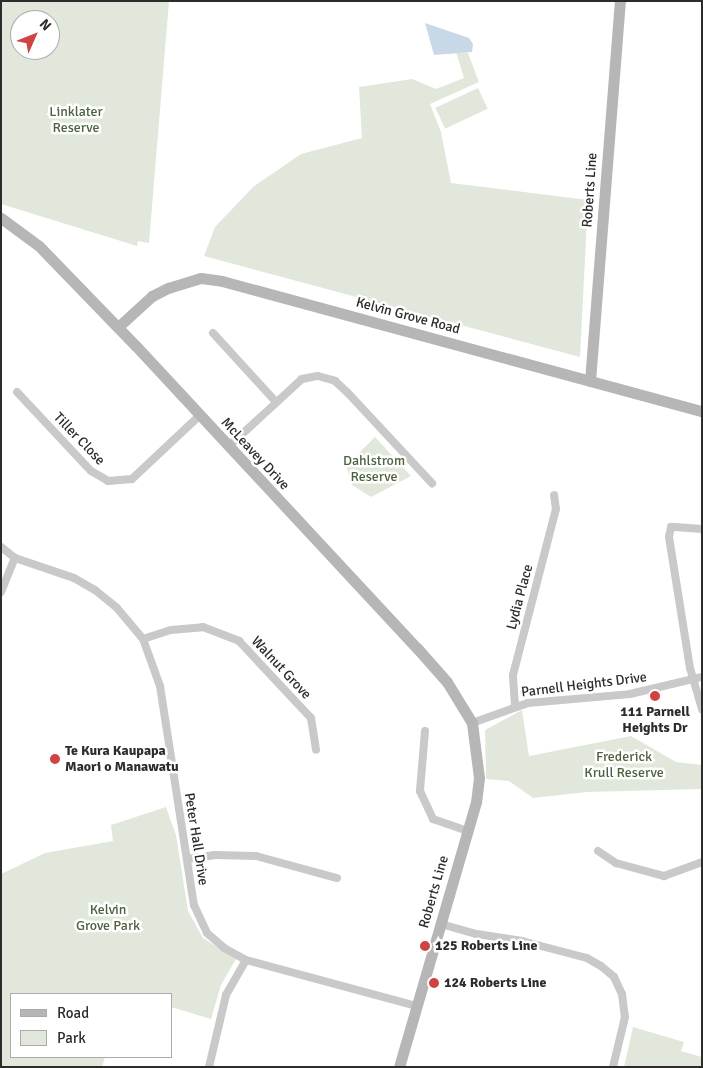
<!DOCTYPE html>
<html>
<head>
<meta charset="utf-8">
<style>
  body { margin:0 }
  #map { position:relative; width:703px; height:1068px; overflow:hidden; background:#fff; font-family:Signika,sans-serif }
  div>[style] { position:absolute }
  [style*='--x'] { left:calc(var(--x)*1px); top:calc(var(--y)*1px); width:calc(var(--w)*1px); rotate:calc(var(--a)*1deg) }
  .green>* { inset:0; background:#e1e8db; transform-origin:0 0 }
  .water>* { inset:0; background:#c9d8e6 }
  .street>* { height:8px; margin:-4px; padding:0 4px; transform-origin:4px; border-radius:4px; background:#c9c9c9 }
  .secondary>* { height:11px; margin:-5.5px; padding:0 5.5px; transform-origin:5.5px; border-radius:5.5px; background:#b6b6b6 }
  .dots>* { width:14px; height:14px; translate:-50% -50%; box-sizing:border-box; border:2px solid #fff; border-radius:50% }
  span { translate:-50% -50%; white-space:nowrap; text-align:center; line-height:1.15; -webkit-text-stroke:5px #fff; paint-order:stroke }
  .park-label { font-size:14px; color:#4c623f }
  .street-label { font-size:14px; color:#2c2c2c }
  .poi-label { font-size:14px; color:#2c2c2c; font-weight:700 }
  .left { translate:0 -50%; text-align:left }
  .frame { position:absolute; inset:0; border:2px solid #2c2c2c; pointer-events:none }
  .legend { position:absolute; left:10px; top:993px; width:162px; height:65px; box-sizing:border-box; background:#fff; border:1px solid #ababab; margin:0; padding:6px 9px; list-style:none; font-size:15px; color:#2c2c2c }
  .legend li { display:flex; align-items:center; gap:10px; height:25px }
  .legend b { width:25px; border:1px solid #ababab }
  .north { position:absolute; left:10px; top:10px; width:50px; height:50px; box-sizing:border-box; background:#fff; border:1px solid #ababab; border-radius:50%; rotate:46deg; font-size:14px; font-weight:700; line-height:20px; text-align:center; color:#2c2c2c }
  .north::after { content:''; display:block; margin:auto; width:18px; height:22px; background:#cf4341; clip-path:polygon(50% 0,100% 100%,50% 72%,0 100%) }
</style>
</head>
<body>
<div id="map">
  <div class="green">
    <div style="clip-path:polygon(evenodd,1px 1px,169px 1px,149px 243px,138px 241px,137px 246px,1px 204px,1px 1px,20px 20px,50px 20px,50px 50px,20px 50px,20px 20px)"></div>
    <div style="clip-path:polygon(456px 52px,468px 53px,479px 82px,430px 104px,441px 132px,451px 183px,588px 200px,580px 357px,204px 256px,215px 227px,253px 187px,301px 154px,362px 138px,359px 87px,412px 79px,436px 89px,464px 78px)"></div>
    <div style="left:478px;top:88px;width:23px;height:47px;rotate:65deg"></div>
    <div style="clip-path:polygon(375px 437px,411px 476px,371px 497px,352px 485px,346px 466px)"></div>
    <div style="clip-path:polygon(522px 710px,529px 756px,631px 736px,676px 762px,702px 765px,702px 789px,587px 792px,533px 798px,509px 781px,486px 779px,485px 730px)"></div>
    <div style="clip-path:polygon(166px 807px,176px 835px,188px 911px,203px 938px,236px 959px,221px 985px,211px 1019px,171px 1007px,171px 994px,11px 994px,11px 1057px,105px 1057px,102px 1067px,1px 1067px,1px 874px,45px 853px,113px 841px,111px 825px)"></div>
    <div style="clip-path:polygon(633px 1027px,684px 1042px,681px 1051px,702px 1057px,702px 1067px,624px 1067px)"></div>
  </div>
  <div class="water">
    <div style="clip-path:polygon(425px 23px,469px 38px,473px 44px,472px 52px,434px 55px)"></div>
  </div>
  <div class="street">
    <div style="--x:213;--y:333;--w:93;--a:47.6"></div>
    <div style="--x:17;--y:392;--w:108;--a:46.9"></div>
    <div style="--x:91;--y:471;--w:20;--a:30"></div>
    <div style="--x:108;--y:481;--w:24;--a:-5"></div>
    <div style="--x:132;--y:479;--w:92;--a:-43.2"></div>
    <div style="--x:228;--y:447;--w:100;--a:-42.6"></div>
    <div style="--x:302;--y:379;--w:16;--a:-11"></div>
    <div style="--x:318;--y:376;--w:18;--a:16"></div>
    <div style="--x:335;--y:381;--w:16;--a:43"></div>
    <div style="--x:347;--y:392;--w:125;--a:47"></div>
    <div style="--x:702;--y:529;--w:31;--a:-176"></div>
    <div style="--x:671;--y:527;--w:10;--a:101"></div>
    <div style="--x:669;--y:537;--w:133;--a:80.9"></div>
    <div style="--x:690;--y:668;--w:43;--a:73.7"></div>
    <div style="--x:1;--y:547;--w:18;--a:38"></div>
    <div style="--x:15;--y:558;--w:62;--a:18.7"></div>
    <div style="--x:74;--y:578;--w:24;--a:30"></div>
    <div style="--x:95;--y:590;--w:28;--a:39"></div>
    <div style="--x:117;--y:608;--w:40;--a:50"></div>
    <div style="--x:143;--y:639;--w:50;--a:70.1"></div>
    <div style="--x:160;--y:686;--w:222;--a:81.2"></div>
    <div style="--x:194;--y:905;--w:31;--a:65"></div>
    <div style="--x:207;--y:933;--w:23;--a:41"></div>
    <div style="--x:224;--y:948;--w:25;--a:29"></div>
    <div style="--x:246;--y:960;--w:177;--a:15.1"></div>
    <div style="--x:1;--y:592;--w:37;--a:-68"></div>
    <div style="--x:143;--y:639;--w:29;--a:-18"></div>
    <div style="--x:171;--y:630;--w:32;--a:-5"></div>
    <div style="--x:203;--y:627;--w:39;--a:21"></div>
    <div style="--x:239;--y:641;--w:105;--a:46.9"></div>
    <div style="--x:311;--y:718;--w:32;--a:81"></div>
    <div style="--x:515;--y:705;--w:30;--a:-94"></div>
    <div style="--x:513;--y:675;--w:171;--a:-75.5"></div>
    <div style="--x:556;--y:509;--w:14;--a:-98"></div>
    <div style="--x:472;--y:723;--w:59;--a:-19.7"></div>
    <div style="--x:528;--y:703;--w:102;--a:-5"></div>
    <div style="--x:630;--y:694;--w:74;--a:-13.3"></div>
    <div style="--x:425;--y:731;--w:60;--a:94.8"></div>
    <div style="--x:420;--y:791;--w:31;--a:65"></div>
    <div style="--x:433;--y:819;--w:36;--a:19"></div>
    <div style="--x:598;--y:851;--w:22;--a:34"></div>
    <div style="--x:616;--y:863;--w:50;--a:15.2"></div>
    <div style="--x:664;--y:876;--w:40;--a:-20.2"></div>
    <div style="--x:187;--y:859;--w:27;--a:-8"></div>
    <div style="--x:214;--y:855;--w:42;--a:1.4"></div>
    <div style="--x:256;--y:856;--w:84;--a:15.2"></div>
    <div style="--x:441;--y:924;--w:37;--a:16"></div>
    <div style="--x:477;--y:934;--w:46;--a:8.8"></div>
    <div style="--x:522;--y:941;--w:67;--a:14.7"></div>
    <div style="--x:587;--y:958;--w:16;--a:30"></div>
    <div style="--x:601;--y:966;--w:17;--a:40"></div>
    <div style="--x:614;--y:977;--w:19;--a:65"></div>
    <div style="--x:622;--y:994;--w:23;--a:83"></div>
    <div style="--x:625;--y:1017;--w:51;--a:103.5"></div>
    <div style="--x:209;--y:1067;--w:74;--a:-76.7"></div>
    <div style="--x:226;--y:995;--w:40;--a:-60.3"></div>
  </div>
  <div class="secondary">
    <div style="--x:1;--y:218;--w:47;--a:36.4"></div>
    <div style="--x:39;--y:246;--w:139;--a:45.9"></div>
    <div style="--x:136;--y:346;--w:413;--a:47.1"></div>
    <div style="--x:417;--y:648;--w:45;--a:48.6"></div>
    <div style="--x:447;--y:682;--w:48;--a:58.6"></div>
    <div style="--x:472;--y:723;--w:55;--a:82.7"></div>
    <div style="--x:479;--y:778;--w:24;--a:97"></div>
    <div style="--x:476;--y:802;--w:276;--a:106.2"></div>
    <div style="--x:118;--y:327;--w:46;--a:-42.4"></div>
    <div style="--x:152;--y:296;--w:18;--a:-27"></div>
    <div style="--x:168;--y:288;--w:34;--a:-17"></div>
    <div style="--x:201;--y:278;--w:21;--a:8"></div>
    <div style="--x:222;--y:281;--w:497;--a:15.2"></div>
    <div style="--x:590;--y:381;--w:381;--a:-85.5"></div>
  </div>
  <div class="dots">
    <div style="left:655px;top:696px;background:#cf4341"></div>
    <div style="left:55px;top:759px;background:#cf4341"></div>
    <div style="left:425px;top:946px;background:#cf4341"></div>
    <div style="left:434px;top:983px;background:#cf4341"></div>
  </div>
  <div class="park-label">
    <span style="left:76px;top:120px">Linklater<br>Reserve</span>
    <span style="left:374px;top:469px">Dahlstrom<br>Reserve</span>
    <span style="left:624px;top:765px">Frederick<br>Krull Reserve</span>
    <span style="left:108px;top:918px">Kelvin<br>Grove Park</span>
  </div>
  <div class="street-label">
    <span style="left:590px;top:190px;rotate:-86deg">Roberts Line</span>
    <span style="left:408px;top:316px;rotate:15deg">Kelvin Grove Road</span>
    <span style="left:79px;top:439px;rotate:46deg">Tiller Close</span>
    <span style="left:255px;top:454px;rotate:47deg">McLeavey Drive</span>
    <span style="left:520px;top:597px;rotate:-75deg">Lydia Place</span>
    <span style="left:281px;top:668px;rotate:47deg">Walnut Grove</span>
    <span style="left:584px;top:685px;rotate:-7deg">Parnell Heights Drive</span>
    <span style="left:196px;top:839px;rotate:81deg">Peter Hall Drive</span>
    <span style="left:434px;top:892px;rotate:-74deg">Roberts Line</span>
  </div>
  <div class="poi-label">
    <span style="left:655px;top:720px">111 Parnell<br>Heights Dr</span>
    <span class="left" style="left:65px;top:759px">Te Kura Kaupapa<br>Maori o Manawatu</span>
    <span class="left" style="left:435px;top:946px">125 Roberts Line</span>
    <span class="left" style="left:444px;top:983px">124 Roberts Line</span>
  </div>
  <div class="frame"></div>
  <ul class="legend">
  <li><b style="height:6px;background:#b6b6b6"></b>Road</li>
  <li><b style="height:14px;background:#e1e8db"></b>Park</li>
  </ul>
  <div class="north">N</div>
</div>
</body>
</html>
